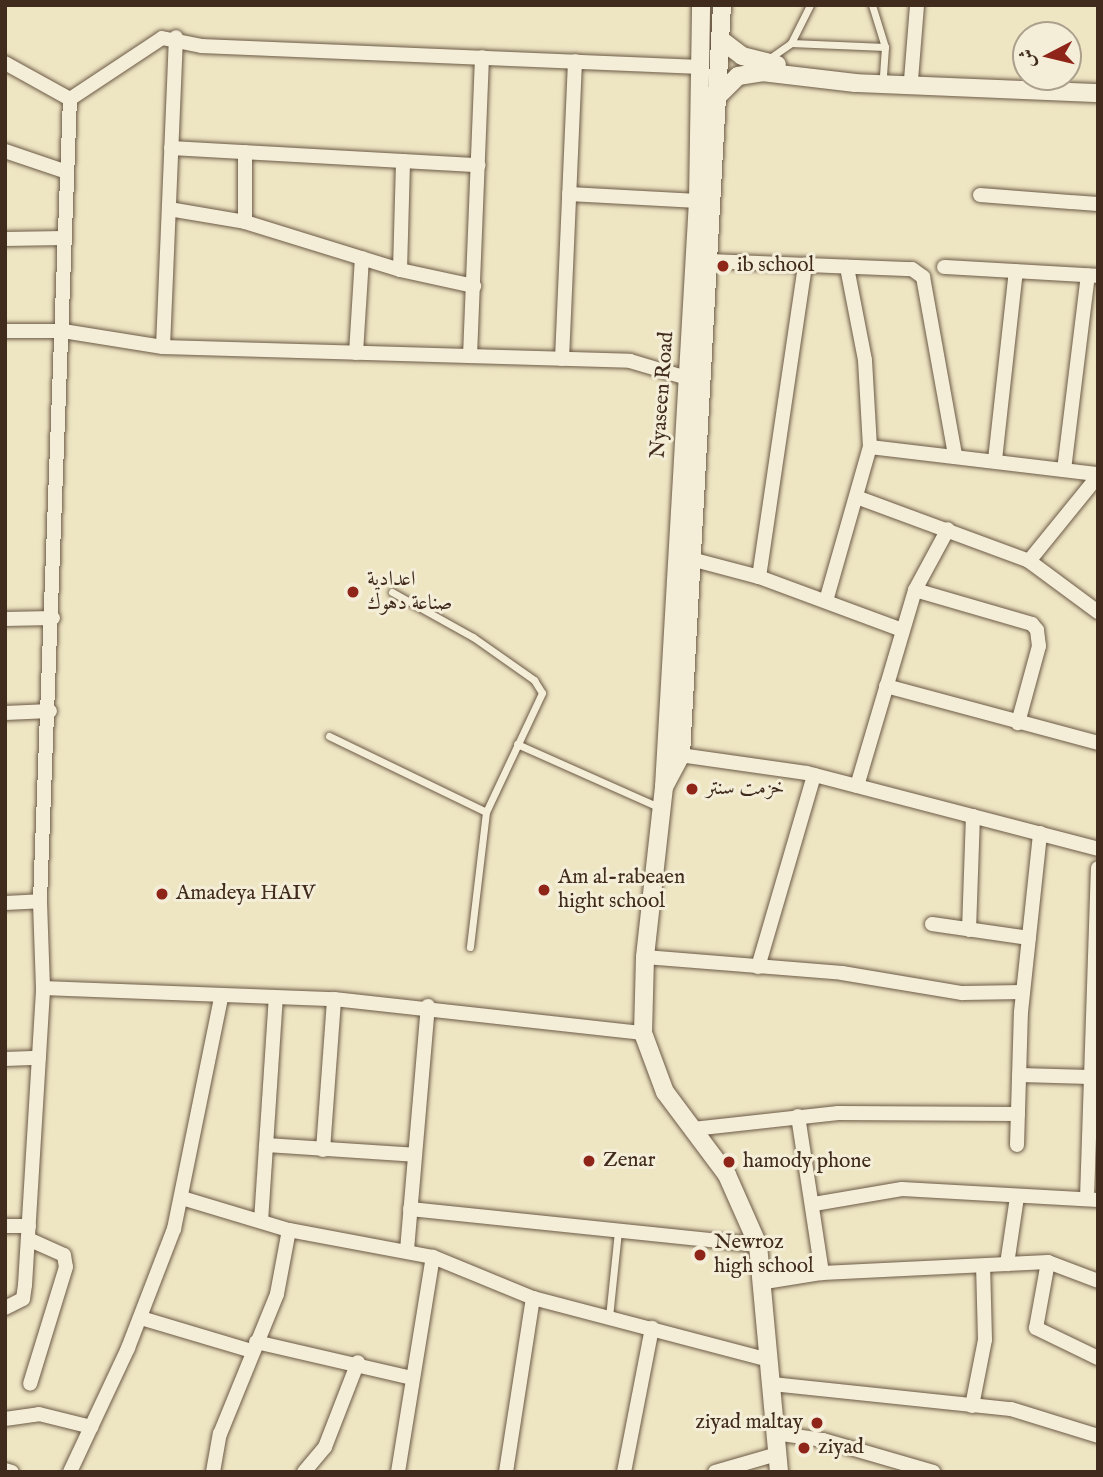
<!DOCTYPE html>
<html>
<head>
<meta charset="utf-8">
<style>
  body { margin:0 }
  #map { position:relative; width:1103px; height:1477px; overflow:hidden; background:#eee5c3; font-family:"IM FELL English",Amiri,serif }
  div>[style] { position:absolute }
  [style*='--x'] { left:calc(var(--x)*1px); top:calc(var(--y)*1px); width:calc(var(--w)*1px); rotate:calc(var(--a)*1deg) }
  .roads { filter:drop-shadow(0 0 2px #6c5a46) drop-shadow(0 0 2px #6c5a46) }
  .service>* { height:7px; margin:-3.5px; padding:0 3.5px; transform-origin:3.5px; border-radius:3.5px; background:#f4eed8 }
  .minor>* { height:14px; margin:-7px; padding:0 7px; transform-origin:7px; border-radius:7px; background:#f4eed8 }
  .tertiary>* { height:18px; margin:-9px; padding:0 9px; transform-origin:9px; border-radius:9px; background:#f4eed8 }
  .dots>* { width:19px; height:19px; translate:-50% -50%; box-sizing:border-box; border:4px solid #f4eed8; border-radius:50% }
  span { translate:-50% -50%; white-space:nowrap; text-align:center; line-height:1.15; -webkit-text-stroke:6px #f4eed8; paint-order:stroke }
  .poi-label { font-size:21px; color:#402b1d }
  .left { translate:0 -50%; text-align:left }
  .right { translate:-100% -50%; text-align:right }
  .street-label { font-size:21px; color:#402b1d }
  .frame { position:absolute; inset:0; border:7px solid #402b1d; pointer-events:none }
  .north { position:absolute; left:1012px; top:21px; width:70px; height:70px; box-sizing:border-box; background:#f4eed8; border:2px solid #aca08d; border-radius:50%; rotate:263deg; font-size:19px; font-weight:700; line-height:28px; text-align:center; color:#402b1d }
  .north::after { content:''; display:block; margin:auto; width:24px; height:32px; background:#8f2418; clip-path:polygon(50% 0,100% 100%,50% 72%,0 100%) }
</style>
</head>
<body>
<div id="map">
  <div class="roads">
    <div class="service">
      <div style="--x:872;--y:5;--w:44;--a:72.8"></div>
      <div style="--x:885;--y:47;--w:31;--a:94"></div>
      <div style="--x:791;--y:43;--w:94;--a:2.4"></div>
      <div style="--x:767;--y:60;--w:29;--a:-35"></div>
      <div style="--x:791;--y:43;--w:42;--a:-63.4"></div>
      <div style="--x:392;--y:592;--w:93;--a:29.1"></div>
      <div style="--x:473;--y:637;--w:75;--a:35.2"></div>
      <div style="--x:534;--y:680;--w:15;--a:58"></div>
      <div style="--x:542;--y:693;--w:132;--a:115.2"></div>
      <div style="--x:486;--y:812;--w:136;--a:96.8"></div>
      <div style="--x:329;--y:736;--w:174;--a:25.8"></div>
      <div style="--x:517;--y:744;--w:158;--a:24"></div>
      <div style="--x:609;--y:1317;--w:86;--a:-84"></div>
    </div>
    <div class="minor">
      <div style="--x:5;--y:63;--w:74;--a:29"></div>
      <div style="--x:911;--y:80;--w:75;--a:-85.4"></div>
      <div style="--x:70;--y:99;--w:110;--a:-33.5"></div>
      <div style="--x:162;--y:38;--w:41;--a:11.3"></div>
      <div style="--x:202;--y:46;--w:498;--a:2.4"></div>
      <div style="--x:171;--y:148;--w:308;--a:3.2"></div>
      <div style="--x:5;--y:151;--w:65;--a:18.7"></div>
      <div style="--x:245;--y:152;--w:70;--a:90"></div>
      <div style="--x:569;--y:194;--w:129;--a:3.1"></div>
      <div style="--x:980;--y:195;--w:118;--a:4.4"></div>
      <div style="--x:169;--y:209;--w:77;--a:9.7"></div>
      <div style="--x:245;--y:222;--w:162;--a:17.2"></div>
      <div style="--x:400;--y:270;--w:76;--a:12.2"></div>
      <div style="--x:5;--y:239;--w:59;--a:-1"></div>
      <div style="--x:709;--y:261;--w:203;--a:2.3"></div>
      <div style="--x:912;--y:269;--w:14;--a:36"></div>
      <div style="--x:923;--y:277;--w:181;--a:79.8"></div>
      <div style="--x:944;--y:267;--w:154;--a:3.3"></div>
      <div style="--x:400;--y:270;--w:109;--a:-88.4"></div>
      <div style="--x:5;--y:331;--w:58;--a:0"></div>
      <div style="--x:63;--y:331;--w:101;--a:9.1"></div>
      <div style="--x:163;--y:347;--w:467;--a:1.7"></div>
      <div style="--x:630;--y:361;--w:59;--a:16.6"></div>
      <div style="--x:163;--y:347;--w:310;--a:-87.6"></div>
      <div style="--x:356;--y:353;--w:95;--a:-86.4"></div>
      <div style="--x:470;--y:356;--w:299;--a:-87.7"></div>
      <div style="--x:562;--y:359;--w:298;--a:-87.5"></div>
      <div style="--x:870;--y:447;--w:230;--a:6.8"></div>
      <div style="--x:995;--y:460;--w:190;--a:-83.7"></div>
      <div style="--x:1064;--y:470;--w:196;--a:-83"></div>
      <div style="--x:859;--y:498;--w:181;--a:20.3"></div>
      <div style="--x:1029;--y:561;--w:86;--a:36.5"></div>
      <div style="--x:691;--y:559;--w:70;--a:14.8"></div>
      <div style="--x:759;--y:577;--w:153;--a:20.3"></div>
      <div style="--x:1029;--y:561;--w:109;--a:-50.9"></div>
      <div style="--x:759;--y:577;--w:316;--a:-81.6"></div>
      <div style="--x:915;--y:590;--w:122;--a:16.2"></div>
      <div style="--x:1032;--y:624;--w:8;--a:50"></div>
      <div style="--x:1037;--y:630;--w:16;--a:83"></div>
      <div style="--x:1039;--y:646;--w:80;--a:105.3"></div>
      <div style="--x:826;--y:601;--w:160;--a:-74.1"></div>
      <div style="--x:870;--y:447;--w:87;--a:-93.3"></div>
      <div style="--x:865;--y:360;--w:95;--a:-101"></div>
      <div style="--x:5;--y:619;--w:48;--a:-1.2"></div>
      <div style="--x:886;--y:686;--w:220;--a:15"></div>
      <div style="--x:5;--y:713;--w:45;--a:-2.5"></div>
      <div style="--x:673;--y:754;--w:135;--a:8.1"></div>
      <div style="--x:807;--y:773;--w:301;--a:14.6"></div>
      <div style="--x:857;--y:786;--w:204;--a:-73.5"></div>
      <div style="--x:915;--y:590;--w:69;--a:-61.6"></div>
      <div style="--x:5;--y:903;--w:35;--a:-3"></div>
      <div style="--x:932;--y:924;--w:98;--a:8.2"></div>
      <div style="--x:969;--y:930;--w:114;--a:-88"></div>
      <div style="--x:645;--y:957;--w:198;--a:4.6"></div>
      <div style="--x:842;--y:973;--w:122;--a:9.5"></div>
      <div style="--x:962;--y:993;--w:61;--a:-0.9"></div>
      <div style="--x:758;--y:967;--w:200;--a:-73.7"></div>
      <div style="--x:43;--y:988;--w:291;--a:2.2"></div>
      <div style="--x:334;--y:999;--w:311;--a:6.3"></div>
      <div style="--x:5;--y:1059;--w:34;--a:-2"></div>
      <div style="--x:1019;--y:1075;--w:72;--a:1.6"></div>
      <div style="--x:798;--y:1116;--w:159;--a:81.3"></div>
      <div style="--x:693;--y:1129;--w:146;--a:-6.3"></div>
      <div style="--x:838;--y:1113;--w:180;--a:0.3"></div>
      <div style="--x:266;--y:1145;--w:149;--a:3.8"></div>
      <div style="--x:1017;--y:1145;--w:133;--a:-88.3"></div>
      <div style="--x:1021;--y:1012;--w:180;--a:-83.9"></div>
      <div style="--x:323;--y:1150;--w:151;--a:-85.8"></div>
      <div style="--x:182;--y:1198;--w:112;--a:16.7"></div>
      <div style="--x:289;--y:1230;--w:147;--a:10.6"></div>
      <div style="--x:433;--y:1257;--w:108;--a:22.3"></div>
      <div style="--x:533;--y:1298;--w:244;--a:14.7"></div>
      <div style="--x:1087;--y:1198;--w:330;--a:-88.1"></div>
      <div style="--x:814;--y:1204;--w:89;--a:-9.7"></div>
      <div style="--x:902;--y:1189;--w:196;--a:3.2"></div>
      <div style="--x:410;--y:1209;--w:350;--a:5.9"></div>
      <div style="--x:261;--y:1221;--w:224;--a:-86.2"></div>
      <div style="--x:5;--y:1226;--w:24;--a:0"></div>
      <div style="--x:28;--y:1239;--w:39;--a:24"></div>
      <div style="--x:64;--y:1255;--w:12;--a:81"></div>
      <div style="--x:66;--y:1267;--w:122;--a:107.1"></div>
      <div style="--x:407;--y:1250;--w:245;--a:-85.1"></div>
      <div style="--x:1048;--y:1262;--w:67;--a:100.3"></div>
      <div style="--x:1036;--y:1328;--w:69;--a:25.8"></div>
      <div style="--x:1007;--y:1264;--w:68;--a:-81.5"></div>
      <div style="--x:765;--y:1282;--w:58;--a:-9"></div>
      <div style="--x:822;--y:1273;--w:226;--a:-2.8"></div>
      <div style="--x:1048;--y:1262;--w:53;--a:20.8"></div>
      <div style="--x:5;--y:1308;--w:20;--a:-27"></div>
      <div style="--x:23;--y:1299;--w:14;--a:-82"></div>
      <div style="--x:25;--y:1285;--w:298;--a:-86.5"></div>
      <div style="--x:43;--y:988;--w:87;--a:-92"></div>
      <div style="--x:40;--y:901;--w:803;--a:-87.86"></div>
      <div style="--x:141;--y:1318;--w:116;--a:16.6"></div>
      <div style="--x:256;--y:1342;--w:160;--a:13"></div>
      <div style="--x:772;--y:1384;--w:240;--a:6"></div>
      <div style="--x:1011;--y:1409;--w:91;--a:17.2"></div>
      <div style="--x:972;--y:1406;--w:67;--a:-78.9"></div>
      <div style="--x:985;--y:1340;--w:74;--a:-91.5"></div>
      <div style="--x:5;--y:1419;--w:34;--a:-8"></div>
      <div style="--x:39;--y:1414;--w:54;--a:14"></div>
      <div style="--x:775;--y:1433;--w:49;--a:8.3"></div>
      <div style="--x:823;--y:1440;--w:115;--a:16.2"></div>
      <div style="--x:5;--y:1470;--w:7;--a:16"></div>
      <div style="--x:70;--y:1472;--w:137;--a:-64.9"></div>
      <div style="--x:128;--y:1348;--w:128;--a:-68.9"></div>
      <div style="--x:174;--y:1229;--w:237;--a:-78.5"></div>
      <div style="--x:213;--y:1472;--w:39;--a:-80"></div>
      <div style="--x:220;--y:1434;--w:151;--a:-67.8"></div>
      <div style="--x:277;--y:1294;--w:65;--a:-79.4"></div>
      <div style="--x:304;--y:1472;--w:33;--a:-50"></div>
      <div style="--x:325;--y:1447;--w:91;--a:-68.8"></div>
      <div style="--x:398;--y:1472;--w:218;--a:-80.8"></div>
      <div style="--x:506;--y:1472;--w:176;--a:-81.2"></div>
      <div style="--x:624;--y:1472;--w:147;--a:-79"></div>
      <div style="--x:715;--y:1472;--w:65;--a:-16.2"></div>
    </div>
    <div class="tertiary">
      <div style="--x:722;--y:5;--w:751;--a:93.13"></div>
      <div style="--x:681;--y:755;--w:36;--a:118"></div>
      <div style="--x:664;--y:787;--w:171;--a:96.4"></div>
      <div style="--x:645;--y:957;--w:76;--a:91.5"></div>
      <div style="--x:643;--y:1033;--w:63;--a:69.6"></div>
      <div style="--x:665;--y:1092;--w:104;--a:53.2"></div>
      <div style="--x:727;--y:1175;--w:77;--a:66.1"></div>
      <div style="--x:758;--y:1245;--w:228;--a:84.7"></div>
      <div style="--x:721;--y:40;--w:26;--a:37"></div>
      <div style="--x:742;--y:56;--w:36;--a:14"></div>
      <div style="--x:720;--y:94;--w:25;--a:-45"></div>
      <div style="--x:738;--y:76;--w:24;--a:-9"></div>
      <div style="--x:762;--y:72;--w:94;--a:6.7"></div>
      <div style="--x:855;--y:83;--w:243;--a:2.4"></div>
      <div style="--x:664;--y:787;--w:587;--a:-86.68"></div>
      <div style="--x:698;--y:201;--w:196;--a:-89.1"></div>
    </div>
  </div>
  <div class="dots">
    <div style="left:723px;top:266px;background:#8f2418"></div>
    <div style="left:353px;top:592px;background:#8f2418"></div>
    <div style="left:692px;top:789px;background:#8f2418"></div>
    <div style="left:544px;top:890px;background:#8f2418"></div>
    <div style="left:162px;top:894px;background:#8f2418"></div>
    <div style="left:589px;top:1161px;background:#8f2418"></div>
    <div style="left:729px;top:1162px;background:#8f2418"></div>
    <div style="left:700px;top:1255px;background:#8f2418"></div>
    <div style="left:817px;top:1423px;background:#8f2418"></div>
    <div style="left:804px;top:1448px;background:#8f2418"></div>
  </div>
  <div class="poi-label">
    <span class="left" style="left:737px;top:266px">ib school</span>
    <span class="left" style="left:367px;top:592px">اعدادية<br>صناعة دهوك</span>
    <span class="left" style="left:706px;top:789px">خزمت سنتر</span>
    <span class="left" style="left:558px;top:890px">Am al-rabeaen<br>hight school</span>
    <span class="left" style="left:176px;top:894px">Amadeya HAIV</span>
    <span class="left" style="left:603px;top:1161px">Zenar</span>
    <span class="left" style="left:743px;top:1162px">hamody phone</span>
    <span class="left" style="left:714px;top:1255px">Newroz<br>high school</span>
    <span class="right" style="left:803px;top:1423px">ziyad maltay</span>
    <span class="left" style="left:818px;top:1448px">ziyad</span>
  </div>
  <div class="street-label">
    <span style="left:663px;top:395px;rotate:-86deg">Nyaseen Road</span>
  </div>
  <div class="frame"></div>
  <div class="north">ش</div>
</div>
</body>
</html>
